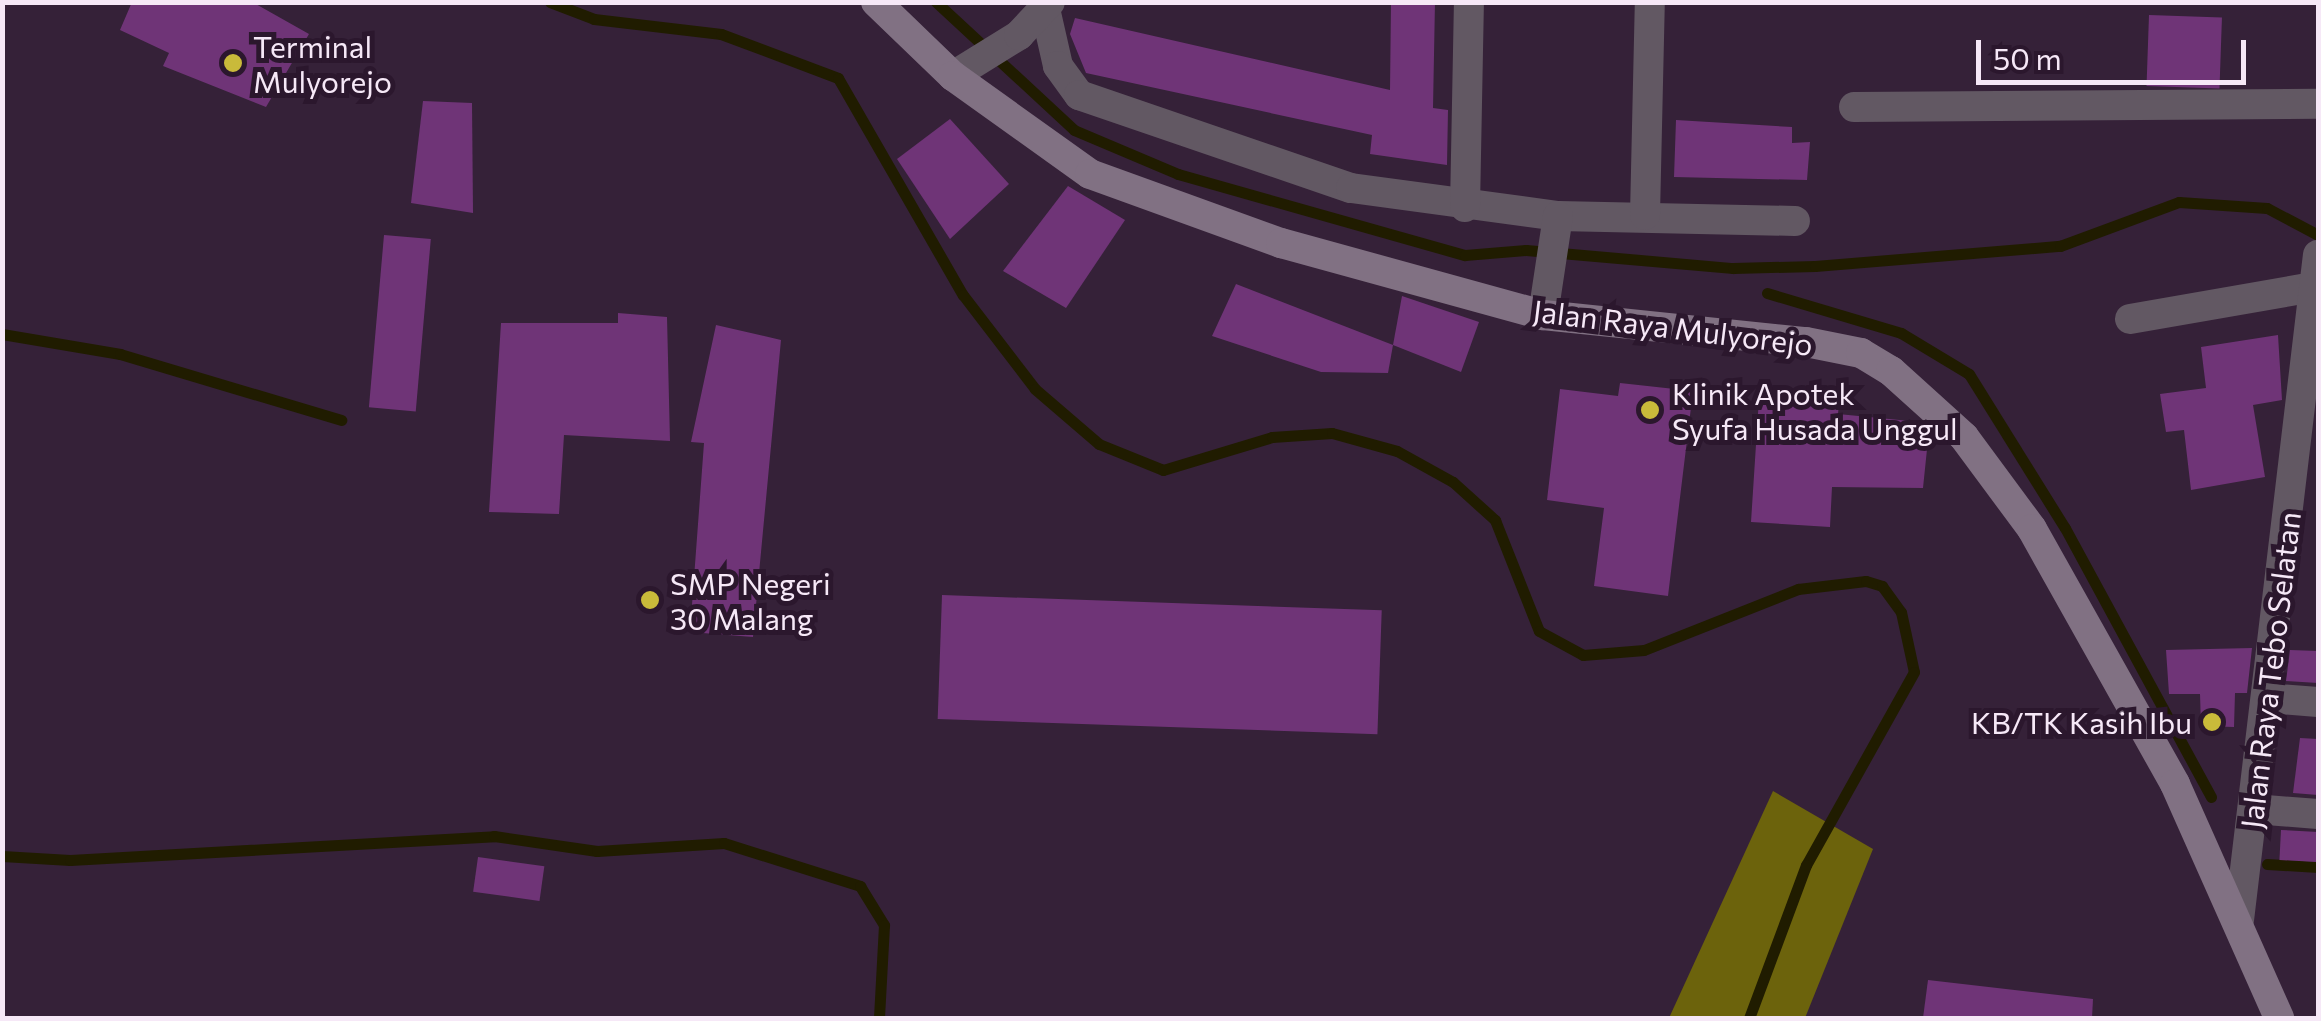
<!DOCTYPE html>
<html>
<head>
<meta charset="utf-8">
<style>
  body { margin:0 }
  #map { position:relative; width:2321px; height:1021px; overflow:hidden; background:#352138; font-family:Commissioner,sans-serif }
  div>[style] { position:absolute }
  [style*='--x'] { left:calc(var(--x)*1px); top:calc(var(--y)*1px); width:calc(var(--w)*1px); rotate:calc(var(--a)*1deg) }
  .forest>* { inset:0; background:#6c630c }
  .stream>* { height:11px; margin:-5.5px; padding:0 5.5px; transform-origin:5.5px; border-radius:5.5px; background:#201c00 }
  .building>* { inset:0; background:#6f3477; transform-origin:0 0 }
  .minor>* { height:30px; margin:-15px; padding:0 15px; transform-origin:15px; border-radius:15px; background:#625863 }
  .secondary>* { height:30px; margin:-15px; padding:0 15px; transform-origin:15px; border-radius:15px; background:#817183 }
  .dots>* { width:28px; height:28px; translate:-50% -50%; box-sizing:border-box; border:5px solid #2b172d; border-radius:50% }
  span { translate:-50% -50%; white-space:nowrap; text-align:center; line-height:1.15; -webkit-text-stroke:10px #2b172d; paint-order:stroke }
  .poi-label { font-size:30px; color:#f6e8f7 }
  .left { translate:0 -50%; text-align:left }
  .right { translate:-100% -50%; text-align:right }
  .street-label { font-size:30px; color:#f6e8f7 }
  .frame { position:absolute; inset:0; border:5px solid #f6e8f7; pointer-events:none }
  .scale { position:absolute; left:1976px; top:40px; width:270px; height:45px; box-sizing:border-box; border:5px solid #f6e8f7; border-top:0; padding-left:12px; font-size:30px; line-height:35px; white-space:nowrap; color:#f6e8f7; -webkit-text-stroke:8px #2b172d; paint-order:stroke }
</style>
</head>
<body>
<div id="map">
  <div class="forest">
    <div style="clip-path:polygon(1773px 791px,1873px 849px,1805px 1018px,1669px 1018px)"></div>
  </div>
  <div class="stream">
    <div style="--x:550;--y:2;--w:47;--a:21.1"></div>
    <div style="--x:594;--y:19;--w:128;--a:6.7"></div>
    <div style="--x:721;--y:34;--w:125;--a:20.6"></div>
    <div style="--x:838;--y:78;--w:250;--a:60.1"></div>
    <div style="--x:963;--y:295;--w:118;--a:52.5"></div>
    <div style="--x:1035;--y:389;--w:84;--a:40.7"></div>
    <div style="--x:1099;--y:444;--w:69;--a:22.1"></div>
    <div style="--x:1163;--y:470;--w:114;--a:-16.8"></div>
    <div style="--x:1272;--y:437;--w:60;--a:-3.8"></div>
    <div style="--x:1332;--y:433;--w:67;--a:15.5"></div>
    <div style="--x:1397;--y:451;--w:64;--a:29"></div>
    <div style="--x:1453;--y:482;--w:57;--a:42.1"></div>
    <div style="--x:1495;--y:520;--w:119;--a:68.4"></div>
    <div style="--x:1539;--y:631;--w:50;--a:28.6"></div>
    <div style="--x:1583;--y:655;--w:61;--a:-4.7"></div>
    <div style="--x:1644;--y:650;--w:166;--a:-21.6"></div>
    <div style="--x:1798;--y:589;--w:68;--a:-6.7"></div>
    <div style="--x:1866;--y:581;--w:17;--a:17"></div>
    <div style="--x:1882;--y:586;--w:32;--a:54"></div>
    <div style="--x:1901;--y:612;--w:61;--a:77.8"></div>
    <div style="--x:1914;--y:672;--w:221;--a:119.2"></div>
    <div style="--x:1806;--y:865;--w:163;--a:110.4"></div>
    <div style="--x:936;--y:2;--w:188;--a:42.8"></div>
    <div style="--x:1074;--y:130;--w:113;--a:22.9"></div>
    <div style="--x:1178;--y:174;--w:298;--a:15.8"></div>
    <div style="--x:1465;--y:255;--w:61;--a:-4.7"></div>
    <div style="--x:1526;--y:250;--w:208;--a:5"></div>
    <div style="--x:1733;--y:268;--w:82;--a:-1.4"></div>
    <div style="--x:1815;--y:266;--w:246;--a:-4.7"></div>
    <div style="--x:2060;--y:246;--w:127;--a:-20.3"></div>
    <div style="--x:2179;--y:202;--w:88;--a:3.9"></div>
    <div style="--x:2267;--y:208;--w:58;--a:27.9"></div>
    <div style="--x:1767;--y:293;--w:140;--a:16.6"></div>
    <div style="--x:1901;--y:333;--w:79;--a:31.1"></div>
    <div style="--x:1969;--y:374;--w:181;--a:58.1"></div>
    <div style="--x:2065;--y:528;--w:306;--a:61.5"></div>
    <div style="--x:2;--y:334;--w:120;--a:9.6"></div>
    <div style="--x:120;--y:354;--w:231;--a:16.6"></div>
    <div style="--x:2;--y:856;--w:68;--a:3.4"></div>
    <div style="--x:70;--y:860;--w:425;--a:-3.2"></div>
    <div style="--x:494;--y:836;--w:104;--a:8.3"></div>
    <div style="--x:597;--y:851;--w:127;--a:-3.6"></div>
    <div style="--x:724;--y:843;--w:143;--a:17.5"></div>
    <div style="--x:860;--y:886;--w:46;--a:58.4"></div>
    <div style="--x:884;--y:925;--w:93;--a:93.1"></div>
    <div style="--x:2267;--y:864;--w:51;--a:3.4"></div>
  </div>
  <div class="building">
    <div style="clip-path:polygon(132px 2px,252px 2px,309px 34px,266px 107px,163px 66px,169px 53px,120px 30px)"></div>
    <div style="clip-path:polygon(1391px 2px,1435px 2px,1433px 108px,1448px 110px,1447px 165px,1370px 154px,1372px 135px,1086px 73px,1070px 34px,1075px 18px,1390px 90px)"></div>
    <div style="left:2149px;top:15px;width:73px;height:71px;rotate:2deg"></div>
    <div style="clip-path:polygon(423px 101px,472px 103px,473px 213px,411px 203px)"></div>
    <div style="clip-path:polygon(950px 119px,1009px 184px,950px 239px,897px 159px)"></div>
    <div style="clip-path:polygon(1676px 120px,1792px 127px,1792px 143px,1810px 142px,1807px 180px,1674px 177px)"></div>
    <div style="clip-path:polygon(1068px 186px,1125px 220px,1066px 308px,1003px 271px)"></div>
    <div style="left:384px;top:235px;width:47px;height:173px;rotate:5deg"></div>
    <div style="clip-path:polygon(1236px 284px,1393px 345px,1388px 373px,1321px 372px,1212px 336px)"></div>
    <div style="clip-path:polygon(1402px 296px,1479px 322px,1461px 372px,1393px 345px)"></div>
    <div style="clip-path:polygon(618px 313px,667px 317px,670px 441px,564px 435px,559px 514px,489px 512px,501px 323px,618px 323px)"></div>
    <div style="clip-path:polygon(716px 325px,781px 340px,753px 637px,690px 632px,704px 443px,691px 442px)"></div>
    <div style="clip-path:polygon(2278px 335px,2282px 400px,2253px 405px,2265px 477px,2191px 490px,2184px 430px,2166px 432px,2160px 394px,2206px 388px,2201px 347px)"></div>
    <div style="clip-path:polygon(1620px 383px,1693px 391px,1668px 596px,1594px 586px,1604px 508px,1547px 500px,1560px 389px,1618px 396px)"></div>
    <div style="clip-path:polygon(1759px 398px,1839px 403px,1838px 414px,1920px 422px,1929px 430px,1923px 488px,1832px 487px,1830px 527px,1751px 522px)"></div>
    <div style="left:942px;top:595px;width:440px;height:124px;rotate:2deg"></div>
    <div style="clip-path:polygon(2252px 648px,2247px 693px,2235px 693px,2234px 727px,2201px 726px,2200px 694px,2169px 694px,2166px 650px)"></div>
    <div style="clip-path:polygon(2290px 650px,2318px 651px,2318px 683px,2286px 681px)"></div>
    <div style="clip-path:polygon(2300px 738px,2318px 739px,2318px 795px,2293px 793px)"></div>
    <div style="left:2281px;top:830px;width:37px;height:30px;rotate:3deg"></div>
    <div style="left:478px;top:857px;width:67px;height:35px;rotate:8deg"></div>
    <div style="clip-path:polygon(1928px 980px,2093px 999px,2092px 1018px,1923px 1018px)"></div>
  </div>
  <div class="minor">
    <div style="--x:1046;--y:13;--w:54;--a:77.2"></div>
    <div style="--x:1058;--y:66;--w:36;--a:54"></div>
    <div style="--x:1079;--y:95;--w:287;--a:18.9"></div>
    <div style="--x:1351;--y:188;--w:209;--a:7.7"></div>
    <div style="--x:1558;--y:216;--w:237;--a:1.2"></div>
    <div style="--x:953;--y:76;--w:78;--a:-31.8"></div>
    <div style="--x:1019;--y:35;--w:45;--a:-46.8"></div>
    <div style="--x:1854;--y:107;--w:464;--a:-0.4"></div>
    <div style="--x:1465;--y:207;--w:205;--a:-88.9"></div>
    <div style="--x:1645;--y:215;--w:213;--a:-88.7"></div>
    <div style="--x:1543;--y:315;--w:100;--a:-81.4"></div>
    <div style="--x:2130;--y:319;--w:187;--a:-9.9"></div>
    <div style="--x:2266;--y:698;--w:52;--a:4.4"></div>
    <div style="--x:2254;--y:809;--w:64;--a:4.5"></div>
    <div style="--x:2239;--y:920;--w:670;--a:-83.23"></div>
  </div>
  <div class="secondary">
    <div style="--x:876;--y:2;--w:107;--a:43.9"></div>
    <div style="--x:953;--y:76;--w:168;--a:35.6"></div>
    <div style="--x:1090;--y:174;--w:203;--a:19.9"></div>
    <div style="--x:1281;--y:243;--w:272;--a:15.4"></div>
    <div style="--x:1543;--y:315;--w:264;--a:5.9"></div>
    <div style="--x:1806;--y:342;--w:56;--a:11.3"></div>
    <div style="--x:1861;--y:353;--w:35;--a:31"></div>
    <div style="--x:1891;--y:371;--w:98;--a:42.1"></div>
    <div style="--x:1964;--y:437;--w:114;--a:53.5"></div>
    <div style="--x:2032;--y:529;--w:292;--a:60.7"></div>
    <div style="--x:2175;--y:784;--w:256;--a:66"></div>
  </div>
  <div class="dots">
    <div style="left:233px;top:63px;background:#c9ba3a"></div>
    <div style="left:1650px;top:410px;background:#c9ba3a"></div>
    <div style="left:650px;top:600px;background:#c9ba3a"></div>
    <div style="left:2212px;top:722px;background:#c9ba3a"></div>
  </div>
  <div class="poi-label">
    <span class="left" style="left:253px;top:63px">Terminal<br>Mulyorejo</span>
    <span class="left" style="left:1672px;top:410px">Klinik Apotek<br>Syufa Husada Unggul</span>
    <span class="left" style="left:670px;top:600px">SMP Negeri<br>30 Malang</span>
    <span class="right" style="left:2192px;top:722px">KB/TK Kasih Ibu</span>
  </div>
  <div class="street-label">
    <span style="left:1673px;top:327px;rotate:7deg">Jalan Raya Mulyorejo</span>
    <span style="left:2270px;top:670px;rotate:-83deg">Jalan Raya Tebo Selatan</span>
  </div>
  <div class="frame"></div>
  <div class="scale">50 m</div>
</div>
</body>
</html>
